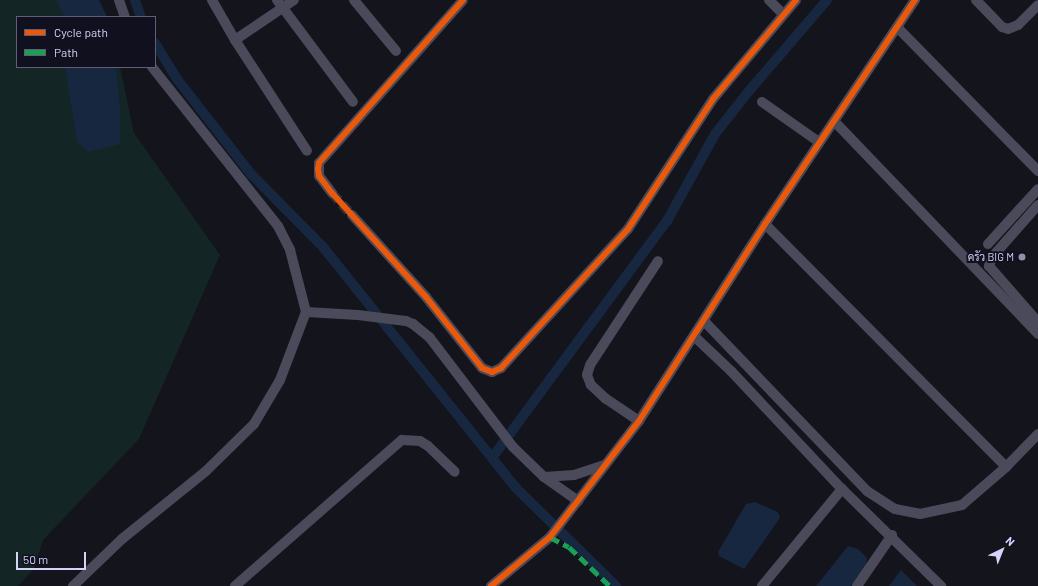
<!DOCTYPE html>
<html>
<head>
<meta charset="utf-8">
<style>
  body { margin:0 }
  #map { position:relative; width:1038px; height:586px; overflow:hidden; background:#14141c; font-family:Barlow,Sarabun,sans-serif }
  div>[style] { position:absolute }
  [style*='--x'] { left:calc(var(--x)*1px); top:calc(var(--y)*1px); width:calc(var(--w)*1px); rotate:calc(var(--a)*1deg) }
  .green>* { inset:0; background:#132525 }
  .water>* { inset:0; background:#16273f }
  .canal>* { height:10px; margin:-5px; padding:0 5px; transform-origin:5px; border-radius:5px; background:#16273f }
  .minor-tunnel>* { height:10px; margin-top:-5px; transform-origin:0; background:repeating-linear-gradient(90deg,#31313d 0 10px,transparent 0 15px) }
  .minor>* { height:10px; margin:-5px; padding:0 5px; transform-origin:5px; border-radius:5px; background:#4a4a5a }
  .quiet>* { height:5px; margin-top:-2.5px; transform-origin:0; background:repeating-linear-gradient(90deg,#1a9f57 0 10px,transparent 0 15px) }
  .cycleway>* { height:6px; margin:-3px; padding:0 3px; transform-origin:3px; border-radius:3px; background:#e8590c }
  .dots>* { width:11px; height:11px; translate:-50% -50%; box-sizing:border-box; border:2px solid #11101f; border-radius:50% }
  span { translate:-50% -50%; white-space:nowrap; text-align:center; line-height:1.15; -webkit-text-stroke:4px #11101f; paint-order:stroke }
  .poi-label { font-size:11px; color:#d5d3f9 }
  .right { translate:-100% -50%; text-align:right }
  .legend { position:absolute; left:16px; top:16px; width:140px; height:52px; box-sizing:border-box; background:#11101f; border:1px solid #5f5e76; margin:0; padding:5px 7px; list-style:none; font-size:12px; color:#d5d3f9 }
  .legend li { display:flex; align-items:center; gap:8px; height:20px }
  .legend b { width:20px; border:1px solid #5f5e76 }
  .north { position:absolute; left:982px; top:530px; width:40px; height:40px; -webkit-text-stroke:3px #11101f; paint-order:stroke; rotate:43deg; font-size:11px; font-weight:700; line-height:16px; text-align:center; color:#d5d3f9 }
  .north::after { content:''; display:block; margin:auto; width:14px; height:18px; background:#d5d3f9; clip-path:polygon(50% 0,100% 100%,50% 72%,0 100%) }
  .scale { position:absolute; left:16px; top:552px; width:70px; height:18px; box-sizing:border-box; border:2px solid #d5d3f9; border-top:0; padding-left:5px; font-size:12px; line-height:14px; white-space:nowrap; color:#d5d3f9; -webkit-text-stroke:3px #11101f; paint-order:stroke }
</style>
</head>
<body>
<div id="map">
  <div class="green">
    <div style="clip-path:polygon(0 0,99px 0,107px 17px,17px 17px,17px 67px,120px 67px,134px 133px,220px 255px,139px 439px,43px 540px,34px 569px,18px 586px,0 586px)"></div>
  </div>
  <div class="water">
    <div style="clip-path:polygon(56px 0,99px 0,107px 17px,64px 17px)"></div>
    <div style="clip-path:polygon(65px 67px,116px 67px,120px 109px,120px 144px,88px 152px,77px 142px)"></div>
    <div style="clip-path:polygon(755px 502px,778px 512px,780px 518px,744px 569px,719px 556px,718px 552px,746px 504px)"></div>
    <div style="clip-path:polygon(848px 546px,858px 549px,867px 558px,866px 566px,851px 586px,816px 586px)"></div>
    <div style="clip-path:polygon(901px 570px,917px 586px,889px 586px)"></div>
  </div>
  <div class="canal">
    <div style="--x:135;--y:0;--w:18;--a:71"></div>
    <div style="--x:155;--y:43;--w:42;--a:58.6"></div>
    <div style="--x:177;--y:79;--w:120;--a:52.1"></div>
    <div style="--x:251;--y:174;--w:103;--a:45.4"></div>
    <div style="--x:323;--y:247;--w:309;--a:51.3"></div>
    <div style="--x:516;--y:488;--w:140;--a:44.4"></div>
    <div style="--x:492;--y:458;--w:295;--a:-53.6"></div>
    <div style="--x:667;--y:221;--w:99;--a:-61.1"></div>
    <div style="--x:715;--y:134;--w:55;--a:-51.7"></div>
    <div style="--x:749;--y:91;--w:120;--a:-49.4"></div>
  </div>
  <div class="minor-tunnel">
    <div style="--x:332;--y:193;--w:30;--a:48"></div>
  </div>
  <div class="minor">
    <div style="--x:119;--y:0;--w:18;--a:71"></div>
    <div style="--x:212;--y:0;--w:46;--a:60.1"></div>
    <div style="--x:235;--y:40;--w:132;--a:57"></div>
    <div style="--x:277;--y:0;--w:127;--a:53.3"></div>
    <div style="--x:354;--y:0;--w:66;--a:50.5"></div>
    <div style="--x:769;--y:0;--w:20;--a:45"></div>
    <div style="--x:976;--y:0;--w:37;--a:46"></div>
    <div style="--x:1002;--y:27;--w:6;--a:18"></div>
    <div style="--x:1008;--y:29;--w:11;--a:-22"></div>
    <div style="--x:1018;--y:25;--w:28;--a:-45"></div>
    <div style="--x:897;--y:27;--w:202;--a:45.6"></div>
    <div style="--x:235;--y:40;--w:71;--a:-34.1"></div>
    <div style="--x:152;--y:67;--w:203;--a:51.6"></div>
    <div style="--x:278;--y:226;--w:27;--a:63"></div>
    <div style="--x:290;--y:250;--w:64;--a:75.5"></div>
    <div style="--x:762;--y:102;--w:70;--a:35.1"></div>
    <div style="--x:834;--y:121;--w:295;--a:46.2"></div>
    <div style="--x:332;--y:193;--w:21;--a:-127"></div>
    <div style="--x:319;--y:176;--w:13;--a:-90"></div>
    <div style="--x:319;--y:163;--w:217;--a:-48.5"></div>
    <div style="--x:1038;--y:205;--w:68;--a:131.4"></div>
    <div style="--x:993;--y:256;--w:11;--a:112"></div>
    <div style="--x:989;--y:266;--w:74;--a:48.8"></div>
    <div style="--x:352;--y:215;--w:110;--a:47.9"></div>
    <div style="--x:426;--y:297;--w:90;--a:51.7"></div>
    <div style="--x:482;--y:368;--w:11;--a:22"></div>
    <div style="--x:492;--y:372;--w:10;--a:-24"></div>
    <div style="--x:501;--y:368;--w:188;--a:-47.6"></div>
    <div style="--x:628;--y:229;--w:155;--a:-56.8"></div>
    <div style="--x:713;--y:99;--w:129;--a:-50"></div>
    <div style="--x:765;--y:224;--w:342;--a:45.2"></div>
    <div style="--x:988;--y:244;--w:74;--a:-47.7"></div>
    <div style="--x:705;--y:322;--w:234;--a:46.2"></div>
    <div style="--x:867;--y:491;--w:33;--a:33"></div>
    <div style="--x:895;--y:509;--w:25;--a:11"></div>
    <div style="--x:920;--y:514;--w:43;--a:-12.1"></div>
    <div style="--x:962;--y:505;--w:58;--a:-40.8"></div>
    <div style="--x:1006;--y:467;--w:46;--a:-45.9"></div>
    <div style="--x:695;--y:337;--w:50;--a:43.4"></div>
    <div style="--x:731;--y:371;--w:162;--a:46.8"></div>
    <div style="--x:842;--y:489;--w:139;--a:44.4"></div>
    <div style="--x:639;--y:421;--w:40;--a:-146"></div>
    <div style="--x:606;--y:399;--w:21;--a:-137"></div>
    <div style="--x:591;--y:385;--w:11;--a:-112"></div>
    <div style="--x:587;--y:375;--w:10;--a:-73"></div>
    <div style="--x:590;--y:365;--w:124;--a:-56.8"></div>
    <div style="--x:544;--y:477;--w:30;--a:-4"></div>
    <div style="--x:574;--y:475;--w:32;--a:-18"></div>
    <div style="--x:73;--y:586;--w:68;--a:-43.8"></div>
    <div style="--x:122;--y:539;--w:108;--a:-39"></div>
    <div style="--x:206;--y:471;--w:67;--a:-44.4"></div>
    <div style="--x:254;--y:424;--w:51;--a:-59.4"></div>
    <div style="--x:280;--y:380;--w:73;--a:-69.1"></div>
    <div style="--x:306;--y:312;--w:52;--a:3.3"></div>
    <div style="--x:358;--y:315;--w:48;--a:7.1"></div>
    <div style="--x:406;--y:321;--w:8;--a:23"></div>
    <div style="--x:413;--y:324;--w:22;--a:39"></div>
    <div style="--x:430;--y:338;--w:137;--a:52.7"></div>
    <div style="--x:513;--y:447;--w:43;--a:44.1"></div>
    <div style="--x:544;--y:477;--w:42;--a:35.2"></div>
    <div style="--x:235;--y:586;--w:222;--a:-41.2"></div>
    <div style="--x:402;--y:440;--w:18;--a:3"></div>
    <div style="--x:420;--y:441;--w:9;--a:32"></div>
    <div style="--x:428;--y:446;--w:37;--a:44"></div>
    <div style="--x:491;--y:586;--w:77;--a:-39.7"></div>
    <div style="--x:550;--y:537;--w:146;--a:-52.5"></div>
    <div style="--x:639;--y:421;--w:234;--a:-57.4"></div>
    <div style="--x:765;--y:224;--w:270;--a:-56.2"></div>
    <div style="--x:762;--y:586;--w:126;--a:-50.5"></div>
    <div style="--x:857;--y:586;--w:62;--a:-55.5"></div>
  </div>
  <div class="quiet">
    <div style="--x:550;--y:537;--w:21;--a:28"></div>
    <div style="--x:569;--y:547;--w:57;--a:43.6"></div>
  </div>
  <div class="cycleway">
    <div style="--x:463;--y:0;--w:217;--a:131.5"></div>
    <div style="--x:319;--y:163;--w:6;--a:99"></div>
    <div style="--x:318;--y:169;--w:7;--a:82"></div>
    <div style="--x:319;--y:176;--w:21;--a:53"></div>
    <div style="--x:332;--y:193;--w:140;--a:47.9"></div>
    <div style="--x:426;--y:297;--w:90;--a:51.7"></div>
    <div style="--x:482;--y:368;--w:11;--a:22"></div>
    <div style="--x:492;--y:372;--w:10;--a:-24"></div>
    <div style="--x:501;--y:368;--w:188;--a:-47.6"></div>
    <div style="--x:628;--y:229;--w:155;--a:-56.8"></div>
    <div style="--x:713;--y:99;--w:129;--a:-50"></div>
    <div style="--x:491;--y:586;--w:77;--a:-39.7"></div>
    <div style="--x:550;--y:537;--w:146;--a:-52.5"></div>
    <div style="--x:639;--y:421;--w:234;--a:-57.4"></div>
    <div style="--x:765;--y:224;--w:270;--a:-56.2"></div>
  </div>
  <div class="dots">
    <div style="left:1022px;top:257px;background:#9190ac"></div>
  </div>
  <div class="poi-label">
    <span class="right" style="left:1014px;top:257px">ครัว BIG M</span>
  </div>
  <ul class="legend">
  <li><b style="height:5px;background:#e8590c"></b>Cycle path</li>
  <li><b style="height:5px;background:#1a9f57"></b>Path</li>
  </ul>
  <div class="north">N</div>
  <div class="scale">50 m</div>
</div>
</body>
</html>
